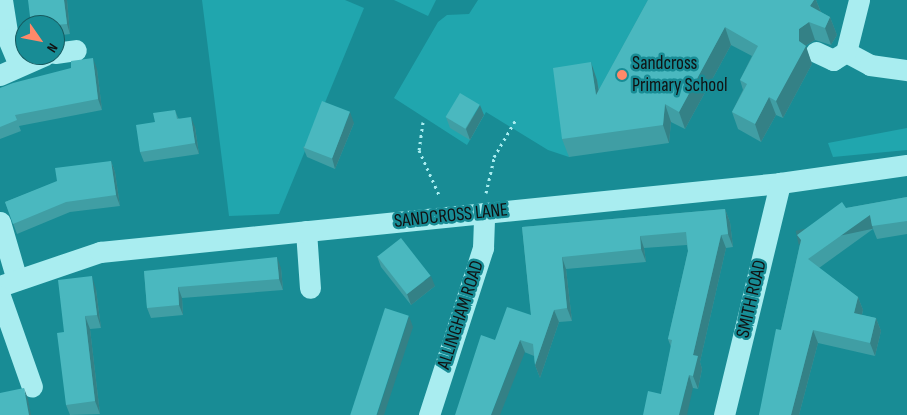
<!DOCTYPE html>
<html>
<head>
<meta charset="utf-8">
<style>
  body { margin:0 }
  #map { position:relative; width:907px; height:415px; overflow:hidden; background:#188c95; font-family:"Sofia Sans Condensed",sans-serif }
  div>[style] { position:absolute }
  [style*='--x'] { left:calc(var(--x)*1px); top:calc(var(--y)*1px); width:calc(var(--w)*1px); rotate:calc(var(--a)*1deg) }
  .green>* { inset:0; background:#20a6ae }
  .path>* { height:3px; margin-top:-1.5px; transform-origin:0; background:repeating-linear-gradient(90deg,#a9edf0 0 2.5px,transparent 0 6.5px) }
  .minor>* { height:21px; margin:-10.5px; padding:0 10.5px; transform-origin:10.5px; border-radius:10.5px; background:#a9edf0 }
  .wall>* { inset:0; background:#409ea4 }
  .shaded-wall>* { inset:0; background:#348186; transform-origin:0 0 }
  .building>* { inset:0; background:#4ab8bf; transform-origin:0 0 }
  .dots>* { width:14px; height:14px; translate:-50% -50%; box-sizing:border-box; border:2px solid #188c95; border-radius:50% }
  span { translate:-50% -50%; white-space:nowrap; text-align:center; line-height:1.15; -webkit-text-stroke:5px #188c95; paint-order:stroke }
  .poi-label { font-size:19px; color:#111 }
  .left { translate:0 -50%; text-align:left }
  .street-label { font-size:19px; color:#111 }
  .north { position:absolute; left:15px; top:15px; width:50px; height:50px; box-sizing:border-box; background:#188c95; border:1px solid #155b60; border-radius:50%; rotate:123deg; font-size:14px; font-weight:700; line-height:20px; text-align:center; color:#111 }
  .north::after { content:''; display:block; margin:auto; width:18px; height:22px; background:#ff8969; clip-path:polygon(50% 0,100% 100%,50% 72%,0 100%) }
</style>
</head>
<body>
<div id="map">
  <div class="green">
    <div style="clip-path:polygon(202px 0,345px 0,364px 8px,279px 214px,229px 216px)"></div>
    <div style="clip-path:polygon(394px 0,436px 0,428px 16px)"></div>
    <div style="clip-path:polygon(478px 0,661px 0,611px 96px,559px 85px,569px 157px,548px 150px,486px 112px,467px 145px,394px 98px,438px 22px,447px 15px,469px 14px)"></div>
    <div style="clip-path:polygon(907px 128px,907px 150px,833px 157px,828px 143px)"></div>
  </div>
  <div class="path">
    <div style="--x:423;--y:122;--w:28;--a:98"></div>
    <div style="--x:419;--y:150;--w:51;--a:65.9"></div>
    <div style="--x:486;--y:193;--w:37;--a:-77"></div>
    <div style="--x:494;--y:157;--w:42;--a:-59.7"></div>
  </div>
  <div class="minor">
    <div style="--x:2;--y:0;--w:39;--a:81"></div>
    <div style="--x:8;--y:39;--w:28;--a:67"></div>
    <div style="--x:859;--y:0;--w:54;--a:104"></div>
    <div style="--x:846;--y:52;--w:27;--a:28"></div>
    <div style="--x:870;--y:65;--w:37;--a:8"></div>
    <div style="--x:816;--y:52;--w:19;--a:25"></div>
    <div style="--x:833;--y:60;--w:15;--a:-32"></div>
    <div style="--x:55;--y:53;--w:21;--a:-8"></div>
    <div style="--x:0;--y:75;--w:49;--a:-24"></div>
    <div style="--x:0;--y:222;--w:60;--a:73.7"></div>
    <div style="--x:306;--y:231;--w:57;--a:86"></div>
    <div style="--x:0;--y:286;--w:106;--a:-18.8"></div>
    <div style="--x:100;--y:252;--w:683;--a:-5.79"></div>
    <div style="--x:780;--y:183;--w:128;--a:-8.1"></div>
    <div style="--x:0;--y:296;--w:96;--a:70.6"></div>
    <div style="--x:429;--y:415;--w:176;--a:-72.1"></div>
    <div style="--x:483;--y:248;--w:35;--a:-88"></div>
    <div style="--x:724;--y:415;--w:239;--a:-76.4"></div>
  </div>
  <div class="wall">
    <div style="clip-path:polygon(28px 0,67px 0,70px 34px,55px 36px,55px 25px)"></div>
    <div style="clip-path:polygon(648px 0,816px 0,821px 12px,830px 17px,837px 35px,831px 45px,815px 40px,805px 46px,812px 64px,783px 118px,776px 115px,761px 142px,738px 129px,732px 112px,743px 90px,740px 80px,752px 56px,731px 45px,685px 129px,671px 122px,669px 143px,569px 157px,562px 139px,597px 80px,599px 90px)"></div>
    <div style="clip-path:polygon(97px 69px,102px 110px,19px 126px,21px 131px,0 139px,0 88px)"></div>
    <div style="clip-path:polygon(175px 110px,178px 118px,195px 127px,199px 154px,144px 162px,140px 152px,155px 122px)"></div>
    <div style="clip-path:polygon(484px 115px,470px 140px,450px 128px,446px 117px)"></div>
    <div style="clip-path:polygon(354px 123px,335px 169px,307px 157px,303px 147px)"></div>
    <div style="clip-path:polygon(111px 161px,115px 172px,120px 206px,70px 212px,17px 234px,5px 202px)"></div>
    <div style="clip-path:polygon(907px 197px,907px 234px,877px 239px,873px 229px,819px 268px,858px 297px,863px 310px,862px 315px,876px 318px,881px 331px,875px 356px,818px 343px,799px 415px,759px 415px,781px 330px,800px 244px,797px 235px,846px 208px)"></div>
    <div style="clip-path:polygon(725px 209px,730px 222px,733px 247px,726px 248px,700px 362px,702px 369px,698px 389px,693px 388px,661px 394px,671px 347px,668px 339px,688px 251px,687px 245px,644px 248px,646px 262px,566px 269px,572px 321px,559px 322px,540px 378px,535px 365px,534px 356px,495px 340px,531px 315px,522px 227px)"></div>
    <div style="clip-path:polygon(377px 256px,435px 286px,411px 305px,381px 267px)"></div>
    <div style="clip-path:polygon(281px 268px,283px 290px,182px 298px,183px 315px,151px 318px,147px 308px,144px 271px)"></div>
    <div style="clip-path:polygon(96px 289px,101px 328px,90px 329px,100px 414px,70px 415px,66px 405px,64px 332px)"></div>
  </div>
  <div class="shaded-wall">
    <div style="clip-path:polygon(64px 0,67px 0,70px 34px,67px 24px)"></div>
    <div style="clip-path:polygon(814px 0,816px 0,822px 15px,810px 6px)"></div>
    <div style="clip-path:polygon(830px 17px,837px 35px,831px 45px,825px 28px)"></div>
    <div style="clip-path:polygon(809px 22px,815px 40px,805px 46px,806px 46px,812px 64px,783px 118px,776px 101px,799px 41px,799px 29px)"></div>
    <div style="clip-path:polygon(725px 27px,731px 45px,685px 129px,679px 112px)"></div>
    <div style="clip-path:polygon(93px 58px,97px 69px,102px 110px,98px 99px)"></div>
    <div style="clip-path:polygon(591px 62px,597px 80px,602px 113px,596px 95px)"></div>
    <div style="clip-path:polygon(769px 97px,776px 115px,761px 142px,755px 124px)"></div>
    <div style="clip-path:polygon(665px 104px,671px 122px,669px 143px,663px 125px)"></div>
    <div style="clip-path:polygon(480px 105px,484px 115px,470px 140px,466px 129px)"></div>
    <div style="clip-path:polygon(350px 112px,354px 123px,335px 169px,332px 158px)"></div>
    <div style="clip-path:polygon(191px 117px,195px 127px,199px 154px,195px 143px)"></div>
    <div style="clip-path:polygon(111px 161px,115px 172px,120px 206px,116px 195px)"></div>
    <div style="clip-path:polygon(725px 209px,730px 222px,733px 247px,728px 234px)"></div>
    <div style="left:870px;top:215px;width:14px;height:76px;rotate:78deg"></div>
    <div style="clip-path:polygon(721px 235px,726px 248px,700px 362px,702px 369px,698px 389px,693px 376px,693px 355px)"></div>
    <div style="clip-path:polygon(640px 236px,644px 248px,646px 262px,641px 249px)"></div>
    <div style="clip-path:polygon(277px 257px,281px 268px,283px 290px,279px 279px)"></div>
    <div style="clip-path:polygon(562px 257px,566px 269px,572px 321px,567px 308px)"></div>
    <div style="clip-path:polygon(92px 276px,96px 289px,101px 328px,97px 315px)"></div>
    <div style="clip-path:polygon(431px 276px,435px 286px,411px 305px,407px 294px)"></div>
    <div style="clip-path:polygon(178px 287px,182px 298px,183px 315px,179px 305px)"></div>
    <div style="clip-path:polygon(858px 297px,863px 310px,859px 326px,854px 313px)"></div>
    <div style="clip-path:polygon(554px 310px,559px 322px,540px 378px,535px 365px)"></div>
    <div style="clip-path:polygon(85px 316px,90px 329px,100px 414px,95px 401px)"></div>
    <div style="clip-path:polygon(409px 316px,413px 327px,384px 415px,377px 415px)"></div>
    <div style="clip-path:polygon(876px 318px,881px 331px,875px 356px,870px 343px)"></div>
    <div style="clip-path:polygon(813px 330px,818px 343px,799px 415px,791px 415px)"></div>
    <div style="clip-path:polygon(520px 340px,525px 352px,500px 415px,491px 415px)"></div>
    <div style="clip-path:polygon(689px 375px,693px 388px,687px 415px,679px 415px)"></div>
    <div style="clip-path:polygon(24px 388px,28px 399px,31px 415px,29px 415px)"></div>
  </div>
  <div class="building">
    <div style="clip-path:polygon(28px 0,64px 0,67px 24px,55px 25px,31px 25px)"></div>
    <div style="clip-path:polygon(648px 0,814px 0,810px 6px,830px 17px,825px 28px,809px 22px,799px 29px,799px 41px,806px 46px,776px 101px,769px 97px,755px 124px,732px 112px,747px 84px,740px 80px,758px 46px,725px 27px,679px 112px,665px 104px,663px 125px,562px 139px,553px 68px,591px 62px,596px 95px)"></div>
    <div style="clip-path:polygon(93px 58px,98px 99px,15px 115px,17px 120px,0 127px,0 88px,13px 83px,71px 68px,71px 61px)"></div>
    <div style="left:460px;top:93px;width:23px;height:28px;rotate:31deg"></div>
    <div style="left:322px;top:101px;width:30px;height:50px;rotate:21deg"></div>
    <div style="clip-path:polygon(175px 110px,177px 119px,191px 117px,195px 143px,140px 152px,136px 125px,155px 122px,153px 113px)"></div>
    <div style="clip-path:polygon(111px 161px,116px 195px,66px 202px,13px 224px,5px 202px,57px 181px,55px 168px)"></div>
    <div style="clip-path:polygon(907px 197px,907px 221px,872px 226px,870px 215px,808px 259px,858px 297px,854px 313px,876px 318px,870px 343px,813px 330px,791px 415px,759px 415px,776px 329px,781px 330px,801px 240px,797px 235px,842px 202px,846px 208px)"></div>
    <div style="clip-path:polygon(725px 209px,728px 234px,721px 235px,693px 355px,698px 356px,693px 376px,689px 375px,679px 415px,643px 415px,648px 391px,661px 394px,672px 340px,668px 339px,688px 251px,686px 232px,640px 236px,641px 249px,562px 257px,567px 308px,554px 310px,535px 365px,533px 344px,520px 340px,491px 415px,455px 415px,481px 335px,495px 340px,507px 307px,531px 315px,522px 227px)"></div>
    <div style="left:401px;top:238px;width:48px;height:30px;rotate:52deg"></div>
    <div style="clip-path:polygon(277px 257px,279px 279px,178px 287px,179px 305px,147px 308px,144px 271px)"></div>
    <div style="clip-path:polygon(92px 276px,97px 315px,85px 316px,95px 401px,66px 405px,57px 333px,64px 332px,58px 280px)"></div>
    <div style="left:385px;top:308px;width:25px;height:113px;rotate:18deg"></div>
    <div style="clip-path:polygon(24px 388px,29px 415px,0 415px,0 393px)"></div>
  </div>
  <div class="dots">
    <div style="left:622px;top:75px;background:#ff8969"></div>
  </div>
  <div class="poi-label">
    <span class="left" style="left:632px;top:75px">Sandcross<br>Primary School</span>
  </div>
  <div class="street-label">
    <span style="left:451px;top:216px;rotate:-6deg">SANDCROSS LANE</span>
    <span style="left:752px;top:299px;rotate:-77deg">SMITH ROAD</span>
    <span style="left:461px;top:315px;rotate:-72deg">ALLINGHAM ROAD</span>
  </div>
  <div class="north">N</div>
</div>
</body>
</html>
